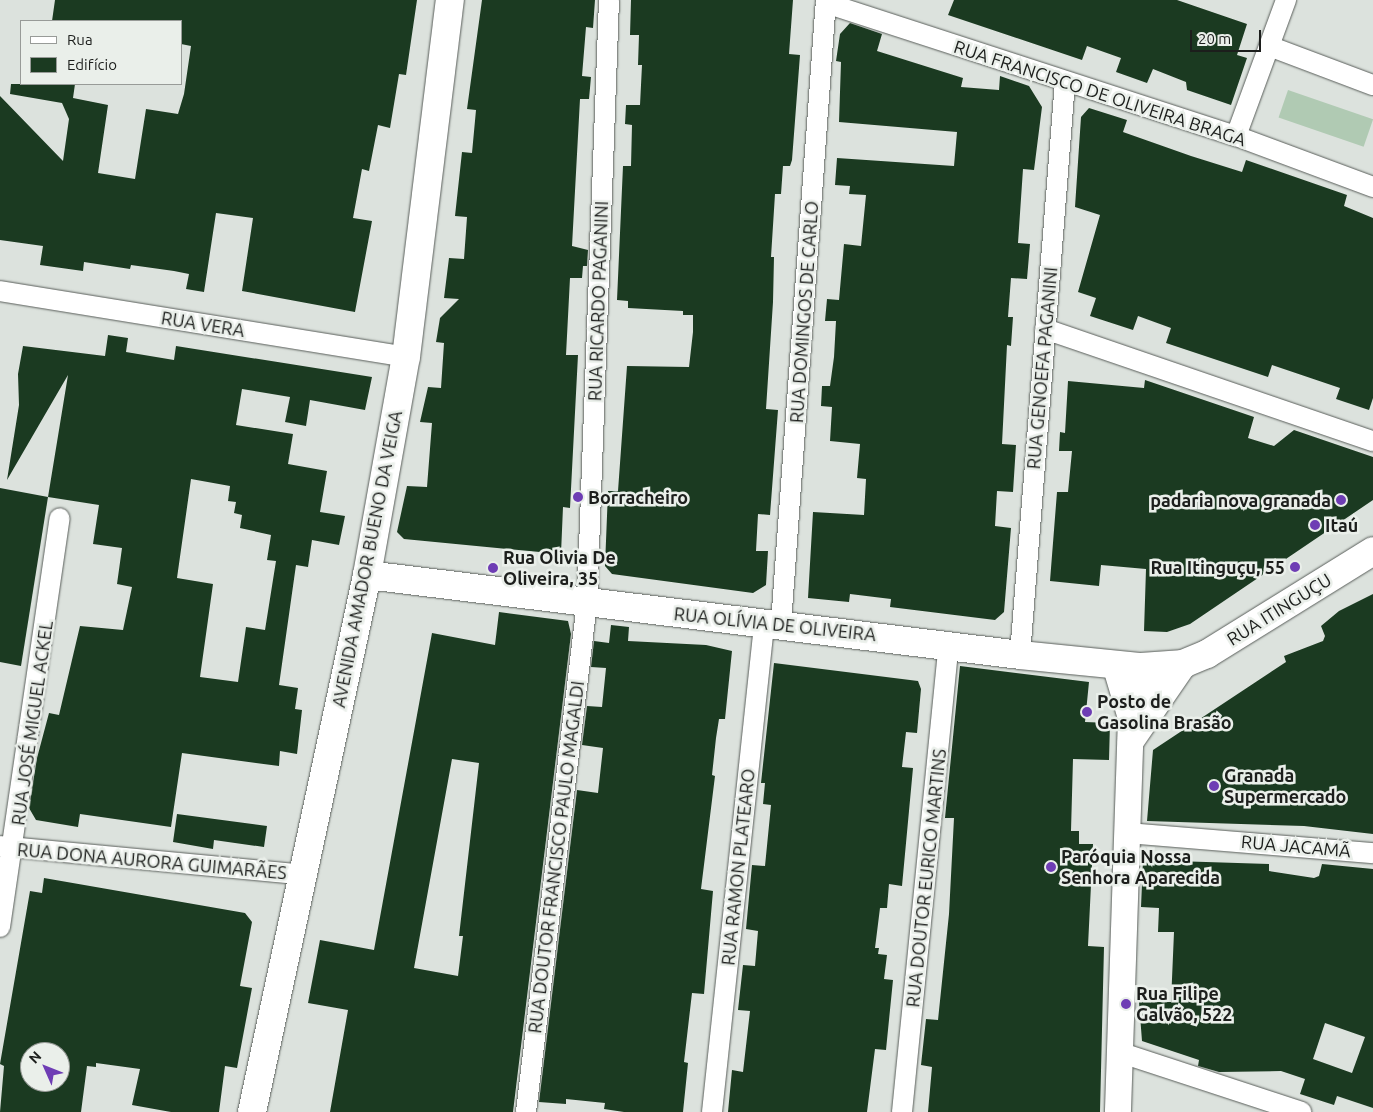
<!DOCTYPE html>
<html>
<head>
<meta charset="utf-8">
<style>
  body { margin:0 }
  #map { position:relative; width:1373px; height:1112px; overflow:hidden; background:#dce2dd; font-family:Ubuntu,sans-serif }
  div>[style] { position:absolute }
  [style*='--x'] { left:calc(var(--x)*1px); top:calc(var(--y)*1px); width:calc(var(--w)*1px); rotate:calc(var(--a)*1deg) }
  .green>* { inset:0; background:#b0cab3; transform-origin:0 0 }
  .building>* { inset:0; background:#1b3a21 }
  .roads { filter:drop-shadow(0 0 1px #595e5a) drop-shadow(0 0 1px #595e5a) }
  .minor>* { height:20px; margin:-10px; padding:0 10px; transform-origin:10px; border-radius:10px; background:#fff }
  .tertiary>* { height:26px; margin:-13px; padding:0 13px; transform-origin:13px; border-radius:13px; background:#fff }
  .secondary>* { height:28px; margin:-14px; padding:0 14px; transform-origin:14px; border-radius:14px; background:#fff }
  .dots>* { width:14px; height:14px; translate:-50% -50%; box-sizing:border-box; border:2px solid #eaefea; border-radius:50% }
  span { translate:-50% -50%; white-space:nowrap; text-align:center; line-height:1.15; -webkit-text-stroke:5px #eaefea; paint-order:stroke }
  .street-label { font-size:18px; color:#1c1e1c }
  .poi-label { font-size:18px; color:#1c1e1c; font-weight:700 }
  .left { translate:0 -50%; text-align:left }
  .right { translate:-100% -50%; text-align:right }
  .legend { position:absolute; left:20px; top:20px; width:162px; height:65px; box-sizing:border-box; background:#eaefea; border:1px solid #989b98; margin:0; padding:6px 9px; list-style:none; font-size:15px; color:#1c1e1c }
  .legend li { display:flex; align-items:center; gap:10px; height:25px }
  .legend b { width:25px; border:1px solid #989b98 }
  .north { position:absolute; left:20px; top:1042px; width:50px; height:50px; box-sizing:border-box; background:#eaefea; border:1px solid #989b98; border-radius:50%; rotate:314deg; font-size:14px; font-weight:700; line-height:20px; text-align:center; color:#1c1e1c }
  .north::after { content:''; display:block; margin:auto; width:18px; height:22px; background:#6e3db4; clip-path:polygon(50% 0,100% 100%,50% 72%,0 100%) }
  .scale { position:absolute; left:1190px; top:30px; width:71px; height:22px; box-sizing:border-box; border:2px solid #1c1e1c; border-top:0; padding-left:6px; font-size:15px; line-height:18px; white-space:nowrap; color:#1c1e1c; -webkit-text-stroke:4px #eaefea; paint-order:stroke }
</style>
</head>
<body>
<div id="map">
  <div class="green">
    <div style="left:1288px;top:90px;width:90px;height:29px;rotate:19deg"></div>
  </div>
  <div class="building">
    <div style="clip-path:polygon(55px 0,417px 0,406px 75px,399px 74px,390px 128px,378px 125px,369px 171px,362px 169px,353px 218px,372px 221px,355px 312px,242px 291px,253px 218px,216px 213px,204px 292px,186px 289px,189px 274px,174px 271px,131px 265px,130px 269px,84px 262px,83px 271px,40px 265px,43px 246px,0 240px,0 96px,63px 161px,69px 119px,62px 103px,10px 94px,11px 84px,75px 84px,73px 98px,108px 105px,98px 173px,135px 179px,146px 109px,178px 114px,184px 94px,191px 46px,181px 44px,181px 21px,52px 21px)"></div>
    <div style="clip-path:polygon(482px 0,595px 0,593px 28px,586px 27px,582px 76px,591px 77px,589px 99px,580px 99px,572px 246px,588px 250px,587px 266px,583px 266px,582px 278px,570px 278px,566px 355px,578px 355px,570px 508px,563px 507px,561px 554px,404px 539px,397px 532px,407px 486px,427px 487px,432px 423px,420px 422px,428px 387px,441px 388px,444px 343px,436px 342px,440px 318px,459px 299px,444px 298px,449px 258px,464px 259px,467px 217px,455px 216px,462px 152px,472px 153px,476px 110px,467px 109px)"></div>
    <div style="clip-path:polygon(631px 0,793px 0,789px 54px,800px 55px,792px 160px,790px 166px,783px 166px,781px 194px,775px 194px,771px 257px,774px 257px,773px 302px,766px 409px,778px 410px,770px 515px,758px 514px,756px 551px,768px 551px,766px 585px,753px 593px,612px 574px,605px 566px,608px 491px,618px 491px,627px 366px,689px 367px,693px 332px,693px 315px,683px 315px,683px 311px,628px 308px,628px 301px,617px 300px,623px 166px,631px 166px,632px 125px,625px 124px,626px 105px,640px 105px,642px 65px,638px 65px,639px 35px,630px 35px)"></div>
    <div style="clip-path:polygon(954px 0,1177px 0,1247px 24px,1237px 55px,1247px 58px,1231px 105px,1187px 90px,1186px 82px,1153px 69px,1147px 83px,1116px 72px,1121px 58px,1087px 46px,1082px 60px,948px 15px)"></div>
    <div style="clip-path:polygon(850px 23px,882px 34px,877px 51px,963px 78px,961px 87px,999px 90px,1000px 76px,1029px 86px,1042px 107px,1034px 170px,1023px 169px,1018px 243px,1030px 244px,1027px 279px,1011px 278px,1008px 317px,1013px 317px,1011px 346px,1007px 345px,1002px 444px,1016px 445px,1013px 492px,997px 491px,995px 526px,1011px 528px,1004px 612px,995px 620px,890px 607px,891px 599px,850px 594px,849px 602px,808px 598px,813px 512px,864px 515px,866px 479px,857px 478px,860px 444px,830px 441px,832px 407px,821px 406px,822px 386px,830px 386px,834px 357px,836px 321px,825px 321px,827px 299px,839px 300px,844px 244px,861px 246px,866px 195px,849px 194px,850px 186px,835px 185px,837px 158px,954px 166px,957px 132px,839px 122px,841px 62px,836px 61px,840px 34px)"></div>
    <div style="clip-path:polygon(1089px 108px,1127px 120px,1123px 132px,1191px 156px,1242px 172px,1246px 160px,1347px 195px,1344px 206px,1373px 218px,1373px 398px,1369px 410px,1336px 399px,1340px 388px,1272px 365px,1268px 377px,1166px 343px,1171px 328px,1138px 316px,1133px 330px,1090px 316px,1096px 298px,1078px 292px,1100px 215px,1075px 207px,1081px 117px)"></div>
    <div style="clip-path:polygon(evenodd,108px 335px,128px 338px,126px 352px,174px 360px,176px 346px,372px 377px,365px 410px,310px 400px,306px 426px,285px 422px,290px 397px,242px 389px,236px 425px,293px 434px,288px 464px,327px 471px,320px 512px,345px 516px,339px 545px,312px 540px,308px 567px,296px 565px,279px 685px,298px 688px,295px 709px,302px 710px,297px 754px,280px 751px,279px 766px,182px 753px,171px 827px,80px 814px,78px 827px,36px 820px,29px 808px,37px 758px,49px 713px,59px 715px,80px 626px,123px 630px,132px 587px,117px 584px,122px 548px,93px 544px,99px 505px,48px 497px,68px 375px,7px 480px,19px 405px,18px 374px,23px 346px,105px 356px,108px 335px,191px 479px,230px 486px,228px 501px,236px 502px,234px 513px,242px 515px,240px 528px,271px 535px,267px 560px,276px 561px,265px 630px,246px 627px,238px 682px,200px 677px,213px 584px,177px 578px,191px 479px)"></div>
    <div style="clip-path:polygon(1145px 380px,1254px 417px,1248px 438px,1274px 446px,1294px 430px,1373px 457px,1373px 500px,1190px 624px,1167px 632px,1144px 631px,1146px 569px,1101px 565px,1099px 586px,1050px 581px,1057px 492px,1068px 492px,1072px 451px,1059px 451px,1060px 432px,1065px 433px,1068px 381px,1144px 388px)"></div>
    <div style="clip-path:polygon(0 488px,48px 497px,21px 666px,0 662px)"></div>
    <div style="clip-path:polygon(1373px 594px,1373px 834px,1304px 826px,1147px 821px,1153px 750px,1286px 662px,1284px 656px,1323px 641px,1325px 636px,1321px 626px,1339px 611px)"></div>
    <div style="clip-path:polygon(evenodd,499px 612px,568px 621px,571px 634px,513px 1112px,330px 1112px,348px 1010px,308px 1003px,320px 940px,374px 950px,432px 633px,495px 645px,499px 612px,452px 759px,479px 763px,459px 936px,463px 936px,458px 976px,414px 968px,452px 759px)"></div>
    <div style="clip-path:polygon(611px 625px,629px 627px,628px 641px,706px 645px,732px 651px,725px 719px,719px 719px,716px 738px,712px 775px,715px 776px,701px 889px,713px 891px,704px 994px,692px 993px,684px 1062px,688px 1063px,683px 1112px,624px 1112px,604px 1109px,605px 1103px,566px 1099px,566px 1104px,539px 1102px,577px 790px,598px 793px,603px 748px,582px 745px,587px 706px,602px 707px,606px 668px,591px 667px,594px 641px,609px 643px)"></div>
    <div style="clip-path:polygon(774px 663px,918px 681px,921px 689px,917px 733px,906px 732px,902px 767px,913px 768px,902px 886px,889px 884px,887px 908px,880px 908px,875px 948px,879px 948px,878px 954px,887px 955px,884px 979px,893px 980px,886px 1050px,875px 1049px,867px 1112px,728px 1112px,732px 1070px,743px 1072px,750px 1011px,738px 1010px,743px 965px,755px 966px,758px 931px,746px 929px,752px 865px,765px 866px,771px 805px,763px 804px,765px 783px,761px 783px)"></div>
    <div style="clip-path:polygon(960px 666px,1089px 682px,1085px 722px,1110px 723px,1109px 760px,1073px 759px,1071px 831px,1079px 831px,1079px 844px,1093px 844px,1088px 946px,1104px 947px,1100px 1112px,928px 1112px,932px 1067px,921px 1065px,926px 1019px,938px 1020px,949px 914px,954px 818px,945px 818px)"></div>
    <div style="clip-path:polygon(177px 814px,267px 826px,264px 847px,214px 840px,213px 849px,173px 842px)"></div>
    <div style="clip-path:polygon(evenodd,1143px 860px,1269px 864px,1269px 871px,1314px 878px,1319px 876px,1322px 864px,1373px 869px,1373px 1108px,1337px 1096px,1334px 1105px,1300px 1094px,1305px 1079px,1281px 1071px,1219px 1072px,1198px 1066px,1199px 1060px,1142px 1041px,1139px 1002px,1171px 1002px,1174px 932px,1158px 932px,1159px 908px,1141px 907px,1143px 860px,1325px 1023px,1365px 1037px,1352px 1073px,1313px 1059px,1325px 1023px)"></div>
    <div style="clip-path:polygon(evenodd,44px 878px,245px 913px,252px 922px,240px 986px,252px 988px,237px 1068px,225px 1066px,219px 1112px,171px 1112px,132px 1105px,140px 1069px,96px 1063px,96px 1067px,87px 1066px,81px 1112px,0 1112px,4px 1066px,0 1064px,30px 891px,42px 893px,44px 878px,30px 1052px,60px 1052px,60px 1082px,30px 1082px,30px 1052px)"></div>
  </div>
  <div class="roads">
    <div class="minor">
      <div style="--x:826;--y:3;--w:431;--a:18"></div>
      <div style="--x:1236;--y:136;--w:146;--a:20.4"></div>
      <div style="--x:1269;--y:46;--w:111;--a:20.6"></div>
      <div style="--x:1236;--y:136;--w:145;--a:-69.8"></div>
      <div style="--x:0;--y:291;--w:411;--a:9.2"></div>
      <div style="--x:1045;--y:329;--w:347;--a:18.9"></div>
      <div style="--x:781;--y:624;--w:626;--a:-85.88"></div>
      <div style="--x:1020;--y:655;--w:575;--a:-85.51"></div>
      <div style="--x:1128;--y:833;--w:246;--a:4.7"></div>
      <div style="--x:0;--y:846;--w:305;--a:5.4"></div>
      <div style="--x:0;--y:927;--w:413;--a:-81.7"></div>
      <div style="--x:1119;--y:1052;--w:192;--a:18.2"></div>
      <div style="--x:526;--y:1112;--w:513;--a:-83.17"></div>
      <div style="--x:587;--y:603;--w:603;--a:-87.91"></div>
      <div style="--x:712;--y:1112;--w:492;--a:-83.9"></div>
      <div style="--x:902;--y:1112;--w:470;--a:-84.3"></div>
    </div>
    <div class="tertiary">
      <div style="--x:1115;--y:664;--w:56;--a:73.5"></div>
      <div style="--x:1131;--y:718;--w:394;--a:91.9"></div>
      <div style="--x:1131;--y:741;--w:93;--a:-55.5"></div>
    </div>
    <div class="secondary">
      <div style="--x:367;--y:575;--w:658;--a:6.98"></div>
      <div style="--x:1020;--y:655;--w:122;--a:5.7"></div>
      <div style="--x:1141;--y:667;--w:43;--a:-4"></div>
      <div style="--x:1127;--y:696;--w:28;--a:-39"></div>
      <div style="--x:1149;--y:678;--w:63;--a:-22.5"></div>
      <div style="--x:1207;--y:654;--w:195;--a:-31.8"></div>
      <div style="--x:252;--y:1112;--w:549;--a:-77.91"></div>
      <div style="--x:367;--y:575;--w:221;--a:-79.9"></div>
      <div style="--x:406;--y:357;--w:360;--a:-83"></div>
    </div>
  </div>
  <div class="dots">
    <div style="left:578px;top:497px;background:#6e3db4"></div>
    <div style="left:1341px;top:500px;background:#6e3db4"></div>
    <div style="left:1315px;top:525px;background:#6e3db4"></div>
    <div style="left:1295px;top:567px;background:#6e3db4"></div>
    <div style="left:493px;top:568px;background:#6e3db4"></div>
    <div style="left:1087px;top:712px;background:#6e3db4"></div>
    <div style="left:1214px;top:786px;background:#6e3db4"></div>
    <div style="left:1051px;top:867px;background:#6e3db4"></div>
    <div style="left:1126px;top:1004px;background:#6e3db4"></div>
  </div>
  <div class="street-label">
    <span style="left:1100px;top:93px;rotate:18deg">RUA FRANCISCO DE OLIVEIRA BRAGA</span>
    <span style="left:598px;top:301px;rotate:-88deg">RUA RICARDO PAGANINI</span>
    <span style="left:804px;top:312px;rotate:-86deg">RUA DOMINGOS DE CARLO</span>
    <span style="left:203px;top:324px;rotate:9deg">RUA VERA</span>
    <span style="left:1042px;top:368px;rotate:-85deg">RUA GENOEFA PAGANINI</span>
    <span style="left:367px;top:559px;rotate:-79deg">AVENIDA AMADOR BUENO DA VEIGA</span>
    <span style="left:1279px;top:609px;rotate:-32deg">RUA ITINGUÇU</span>
    <span style="left:775px;top:624px;rotate:6deg">RUA OLÍVIA DE OLIVEIRA</span>
    <span style="left:32px;top:723px;rotate:-82deg">RUA JOSÉ MIGUEL ACKEL</span>
    <span style="left:1296px;top:846px;rotate:5deg">RUA JACAMÃ</span>
    <span style="left:556px;top:857px;rotate:-83deg">RUA DOUTOR FRANCISCO PAULO MAGALDI</span>
    <span style="left:152px;top:861px;rotate:5deg">RUA DONA AURORA GUIMARÃES</span>
    <span style="left:738px;top:867px;rotate:-84deg">RUA RAMON PLATEARO</span>
    <span style="left:926px;top:878px;rotate:-84deg">RUA DOUTOR EURICO MARTINS</span>
  </div>
  <div class="poi-label">
    <span class="left" style="left:588px;top:497px">Borracheiro</span>
    <span class="right" style="left:1331px;top:500px">padaria nova granada</span>
    <span class="left" style="left:1325px;top:525px">Itaú</span>
    <span class="left" style="left:503px;top:568px">Rua Olivia De<br>Oliveira, 35</span>
    <span class="right" style="left:1285px;top:567px">Rua Itinguçu, 55</span>
    <span class="left" style="left:1097px;top:712px">Posto de<br>Gasolina Brasão</span>
    <span class="left" style="left:1224px;top:786px">Granada<br>Supermercado</span>
    <span class="left" style="left:1061px;top:867px">Paróquia Nossa<br>Senhora Aparecida</span>
    <span class="left" style="left:1136px;top:1004px">Rua Filipe<br>Galvão, 522</span>
  </div>
  <ul class="legend">
  <li><b style="height:6px;background:#fff"></b>Rua</li>
  <li><b style="height:14px;background:#1b3a21"></b>Edifício</li>
  </ul>
  <div class="north">N</div>
  <div class="scale">20 m</div>
</div>
</body>
</html>
